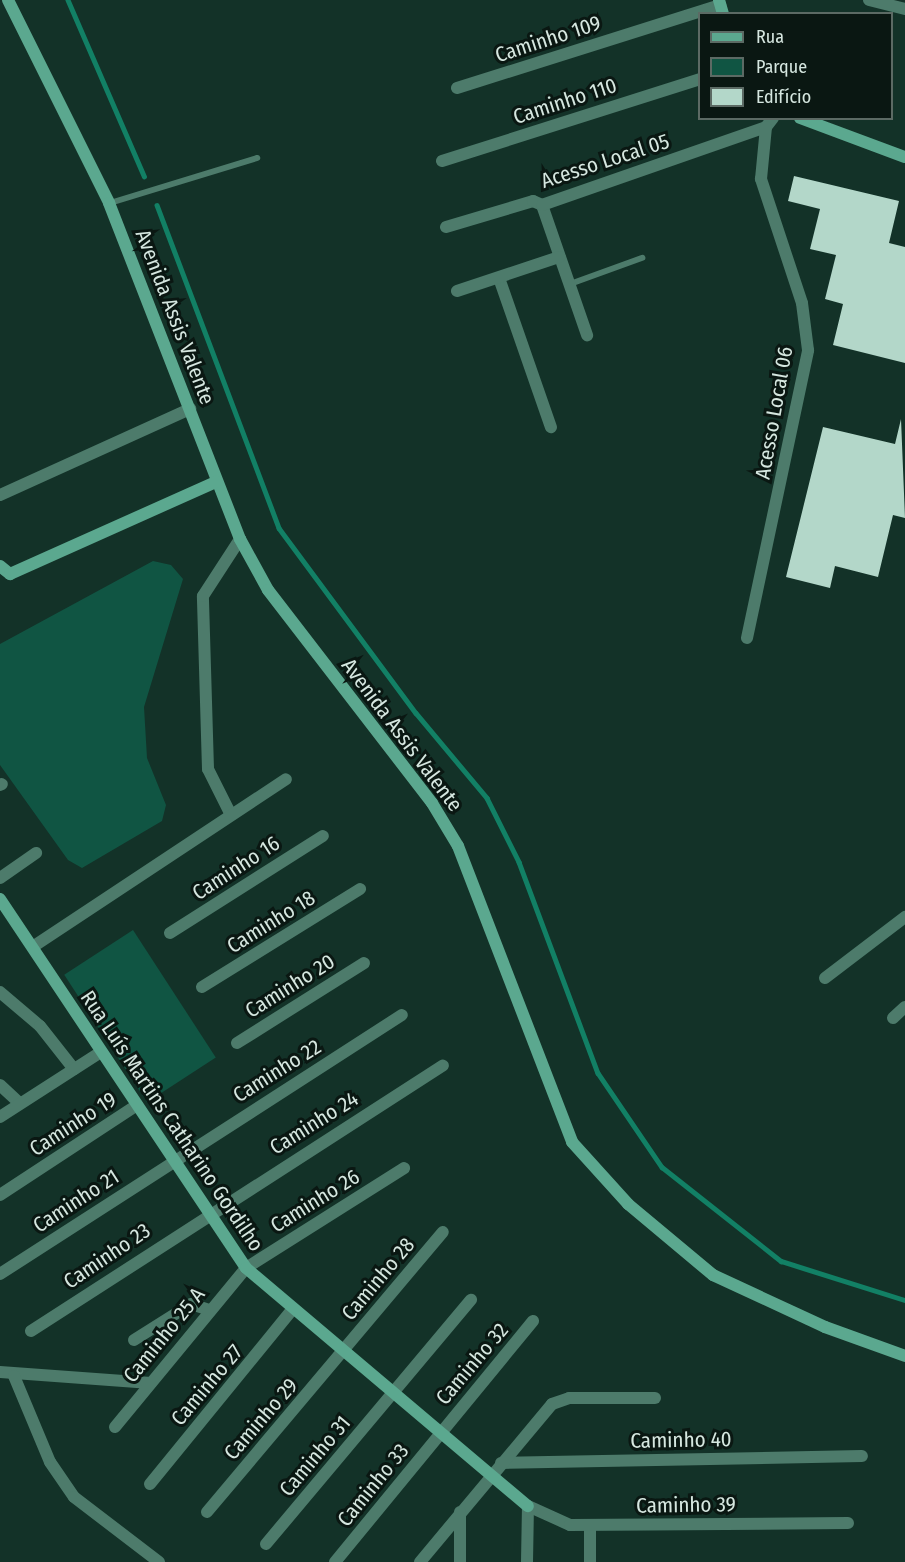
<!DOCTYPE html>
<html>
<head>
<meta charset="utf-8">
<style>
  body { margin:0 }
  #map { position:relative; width:905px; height:1562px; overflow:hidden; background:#133228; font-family:"Fira Sans Condensed",sans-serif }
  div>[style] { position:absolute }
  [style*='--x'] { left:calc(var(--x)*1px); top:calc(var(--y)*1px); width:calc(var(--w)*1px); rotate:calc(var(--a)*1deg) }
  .green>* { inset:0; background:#105543; transform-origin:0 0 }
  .stream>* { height:4.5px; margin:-2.25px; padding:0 2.25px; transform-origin:2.25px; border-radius:2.25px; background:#128065 }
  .building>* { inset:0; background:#b3d7c9 }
  .lane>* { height:6px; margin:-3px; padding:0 3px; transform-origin:3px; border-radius:3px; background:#4d7b6b }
  .street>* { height:12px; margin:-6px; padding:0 6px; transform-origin:6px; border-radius:6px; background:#4d7b6b }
  .secondary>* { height:12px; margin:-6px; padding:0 6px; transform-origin:6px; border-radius:6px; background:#5ba88f }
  span { translate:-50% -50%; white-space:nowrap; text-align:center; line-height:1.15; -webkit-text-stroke:6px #0a1712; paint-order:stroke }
  .street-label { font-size:21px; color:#d6e7e0 }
  .legend { position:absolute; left:698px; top:12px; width:195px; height:108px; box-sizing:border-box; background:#0a1712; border:2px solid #5c6a64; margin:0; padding:8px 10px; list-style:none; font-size:18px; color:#d6e7e0 }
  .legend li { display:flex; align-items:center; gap:12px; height:30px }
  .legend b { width:30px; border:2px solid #5c6a64 }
</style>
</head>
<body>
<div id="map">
  <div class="green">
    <div style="clip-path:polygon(153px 561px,171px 565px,183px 579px,144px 707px,147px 758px,166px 805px,162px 821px,82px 868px,68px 860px,0 765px,0 644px)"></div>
    <div style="left:133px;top:930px;width:152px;height:82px;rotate:57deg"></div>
  </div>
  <div class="stream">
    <div style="--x:68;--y:0;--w:192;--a:66.6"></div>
    <div style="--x:157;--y:205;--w:345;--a:69.3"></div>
    <div style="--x:279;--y:528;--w:230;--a:53.5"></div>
    <div style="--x:416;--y:713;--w:111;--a:50.1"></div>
    <div style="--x:487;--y:798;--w:72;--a:63.4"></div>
    <div style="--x:519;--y:862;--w:225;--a:69.5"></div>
    <div style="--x:598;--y:1073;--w:114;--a:55.8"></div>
    <div style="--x:662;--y:1167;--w:152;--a:38.3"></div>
    <div style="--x:781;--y:1261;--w:130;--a:17.5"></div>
  </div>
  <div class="building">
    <div style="clip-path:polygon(794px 176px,899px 201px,889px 243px,905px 247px,905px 363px,833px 345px,843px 304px,825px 299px,836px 255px,810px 249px,820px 209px,788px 201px)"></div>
    <div style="clip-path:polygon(901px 419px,905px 518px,893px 515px,878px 577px,835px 566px,830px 588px,786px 577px,823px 427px,895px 444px)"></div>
  </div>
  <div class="lane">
    <div style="--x:110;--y:203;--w:154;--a:-17"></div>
    <div style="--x:570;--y:284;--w:77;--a:-19.9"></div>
  </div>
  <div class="street">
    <div style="--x:869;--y:0;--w:37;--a:14"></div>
    <div style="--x:457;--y:88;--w:276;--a:-17.5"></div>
    <div style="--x:442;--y:161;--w:271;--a:-17.6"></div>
    <div style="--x:542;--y:205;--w:138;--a:70.9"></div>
    <div style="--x:446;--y:227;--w:91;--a:-16.6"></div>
    <div style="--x:533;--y:201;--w:10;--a:24"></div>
    <div style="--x:542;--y:205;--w:237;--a:-19.2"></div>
    <div style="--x:766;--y:127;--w:11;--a:-52"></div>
    <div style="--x:499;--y:278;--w:158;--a:70.8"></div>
    <div style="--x:457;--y:291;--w:108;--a:-18.4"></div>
    <div style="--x:0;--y:495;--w:209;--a:-24.4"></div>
    <div style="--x:747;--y:638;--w:294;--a:-78"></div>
    <div style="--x:808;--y:350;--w:47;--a:-97.3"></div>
    <div style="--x:802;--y:303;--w:131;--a:-108.3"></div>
    <div style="--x:761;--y:179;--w:52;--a:-84.5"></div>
    <div style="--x:0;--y:785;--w:2;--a:-27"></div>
    <div style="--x:231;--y:815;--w:51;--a:-116.6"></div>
    <div style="--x:208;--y:769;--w:173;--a:-91.7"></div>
    <div style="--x:203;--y:596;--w:68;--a:-57"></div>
    <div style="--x:0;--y:878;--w:44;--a:-34.8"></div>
    <div style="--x:170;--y:933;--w:181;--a:-32.4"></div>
    <div style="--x:34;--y:946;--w:302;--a:-33.5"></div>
    <div style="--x:825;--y:978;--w:101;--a:-37.3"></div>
    <div style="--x:202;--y:987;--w:186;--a:-31.8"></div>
    <div style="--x:0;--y:992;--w:52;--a:40.4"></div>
    <div style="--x:40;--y:1026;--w:55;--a:51.7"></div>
    <div style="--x:893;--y:1018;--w:16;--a:-43"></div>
    <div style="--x:237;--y:1043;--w:150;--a:-32.2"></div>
    <div style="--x:0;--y:1085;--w:26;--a:43"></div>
    <div style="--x:0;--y:1117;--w:120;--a:-32.8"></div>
    <div style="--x:0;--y:1195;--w:164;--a:-33.3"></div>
    <div style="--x:0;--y:1274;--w:478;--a:-32.8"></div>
    <div style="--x:31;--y:1331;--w:490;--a:-32.8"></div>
    <div style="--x:134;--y:1340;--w:67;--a:-32.3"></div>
    <div style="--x:191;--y:1304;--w:19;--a:18"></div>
    <div style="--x:0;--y:1372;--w:151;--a:4.2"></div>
    <div style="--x:14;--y:1376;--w:93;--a:67.3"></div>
    <div style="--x:50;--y:1462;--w:42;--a:55.6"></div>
    <div style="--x:74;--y:1497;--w:107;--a:37.4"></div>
    <div style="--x:115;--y:1427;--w:206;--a:-50.5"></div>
    <div style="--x:246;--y:1268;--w:187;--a:-32.3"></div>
    <div style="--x:501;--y:1463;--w:361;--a:-1.1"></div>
    <div style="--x:150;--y:1484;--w:225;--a:-50.8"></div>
    <div style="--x:207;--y:1512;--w:366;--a:-49.9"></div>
    <div style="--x:590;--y:1525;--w:37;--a:90"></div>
    <div style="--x:266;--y:1544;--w:319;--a:-50"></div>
    <div style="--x:335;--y:1562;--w:312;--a:-50.6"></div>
    <div style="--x:420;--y:1562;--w:206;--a:-50.1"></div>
    <div style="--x:552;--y:1404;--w:18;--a:-19"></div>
    <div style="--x:569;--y:1398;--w:86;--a:0"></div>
    <div style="--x:460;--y:1562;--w:50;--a:-90"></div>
    <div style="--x:527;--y:1562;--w:56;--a:-89"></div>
    <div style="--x:528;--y:1506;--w:46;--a:24.3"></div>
    <div style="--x:570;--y:1525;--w:278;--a:-0.4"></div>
  </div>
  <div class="secondary">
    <div style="--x:8;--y:0;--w:227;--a:63.5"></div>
    <div style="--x:109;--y:203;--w:361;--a:68.7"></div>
    <div style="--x:240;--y:539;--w:58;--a:61.2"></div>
    <div style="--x:268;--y:590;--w:269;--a:52.4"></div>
    <div style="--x:432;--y:803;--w:50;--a:58.8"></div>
    <div style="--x:458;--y:846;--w:317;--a:68.9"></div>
    <div style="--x:572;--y:1142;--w:84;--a:47.9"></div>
    <div style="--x:628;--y:1204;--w:111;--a:39.9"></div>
    <div style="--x:713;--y:1275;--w:123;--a:24.9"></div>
    <div style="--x:825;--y:1327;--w:85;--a:19.9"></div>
    <div style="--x:719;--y:0;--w:15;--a:74"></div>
    <div style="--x:800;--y:118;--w:112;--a:20.4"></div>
    <div style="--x:0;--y:566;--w:13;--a:39"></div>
    <div style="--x:10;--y:574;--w:226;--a:-24.1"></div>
    <div style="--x:0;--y:899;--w:443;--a:56.3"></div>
    <div style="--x:246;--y:1268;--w:369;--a:40.2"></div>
  </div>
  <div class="street-label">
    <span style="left:548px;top:39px;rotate:-18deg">Caminho 109</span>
    <span style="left:565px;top:101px;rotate:-18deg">Caminho 110</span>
    <span style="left:605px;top:161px;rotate:-18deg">Acesso Local 05</span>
    <span style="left:175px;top:317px;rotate:69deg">Avenida Assis Valente</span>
    <span style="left:774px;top:413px;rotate:-80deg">Acesso Local 06</span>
    <span style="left:402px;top:735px;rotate:53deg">Avenida Assis Valente</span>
    <span style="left:236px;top:868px;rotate:-33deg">Caminho 16</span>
    <span style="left:271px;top:922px;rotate:-32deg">Caminho 18</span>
    <span style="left:290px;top:986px;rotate:-32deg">Caminho 20</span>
    <span style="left:277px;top:1071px;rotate:-32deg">Caminho 22</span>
    <span style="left:172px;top:1121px;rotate:56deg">Rua Luís Martins Catharino Gordilho</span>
    <span style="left:314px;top:1123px;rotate:-32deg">Caminho 24</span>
    <span style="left:73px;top:1124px;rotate:-33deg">Caminho 19</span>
    <span style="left:76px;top:1201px;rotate:-33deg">Caminho 21</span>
    <span style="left:315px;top:1201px;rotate:-32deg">Caminho 26</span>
    <span style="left:107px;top:1256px;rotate:-34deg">Caminho 23</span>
    <span style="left:378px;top:1279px;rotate:-50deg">Caminho 28</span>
    <span style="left:164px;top:1335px;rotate:-51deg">Caminho 25 A</span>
    <span style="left:472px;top:1364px;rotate:-50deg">Caminho 32</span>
    <span style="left:207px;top:1385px;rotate:-50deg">Caminho 27</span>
    <span style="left:261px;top:1419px;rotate:-49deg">Caminho 29</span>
    <span style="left:681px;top:1440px;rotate:-1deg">Caminho 40</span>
    <span style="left:315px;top:1456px;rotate:-50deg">Caminho 31</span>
    <span style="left:373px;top:1485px;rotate:-51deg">Caminho 33</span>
    <span style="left:686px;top:1505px;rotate:-1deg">Caminho 39</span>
  </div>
  <ul class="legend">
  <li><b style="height:8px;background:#5ba88f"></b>Rua</li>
  <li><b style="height:16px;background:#105543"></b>Parque</li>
  <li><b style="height:16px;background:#b3d7c9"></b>Edifício</li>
  </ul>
</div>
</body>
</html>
